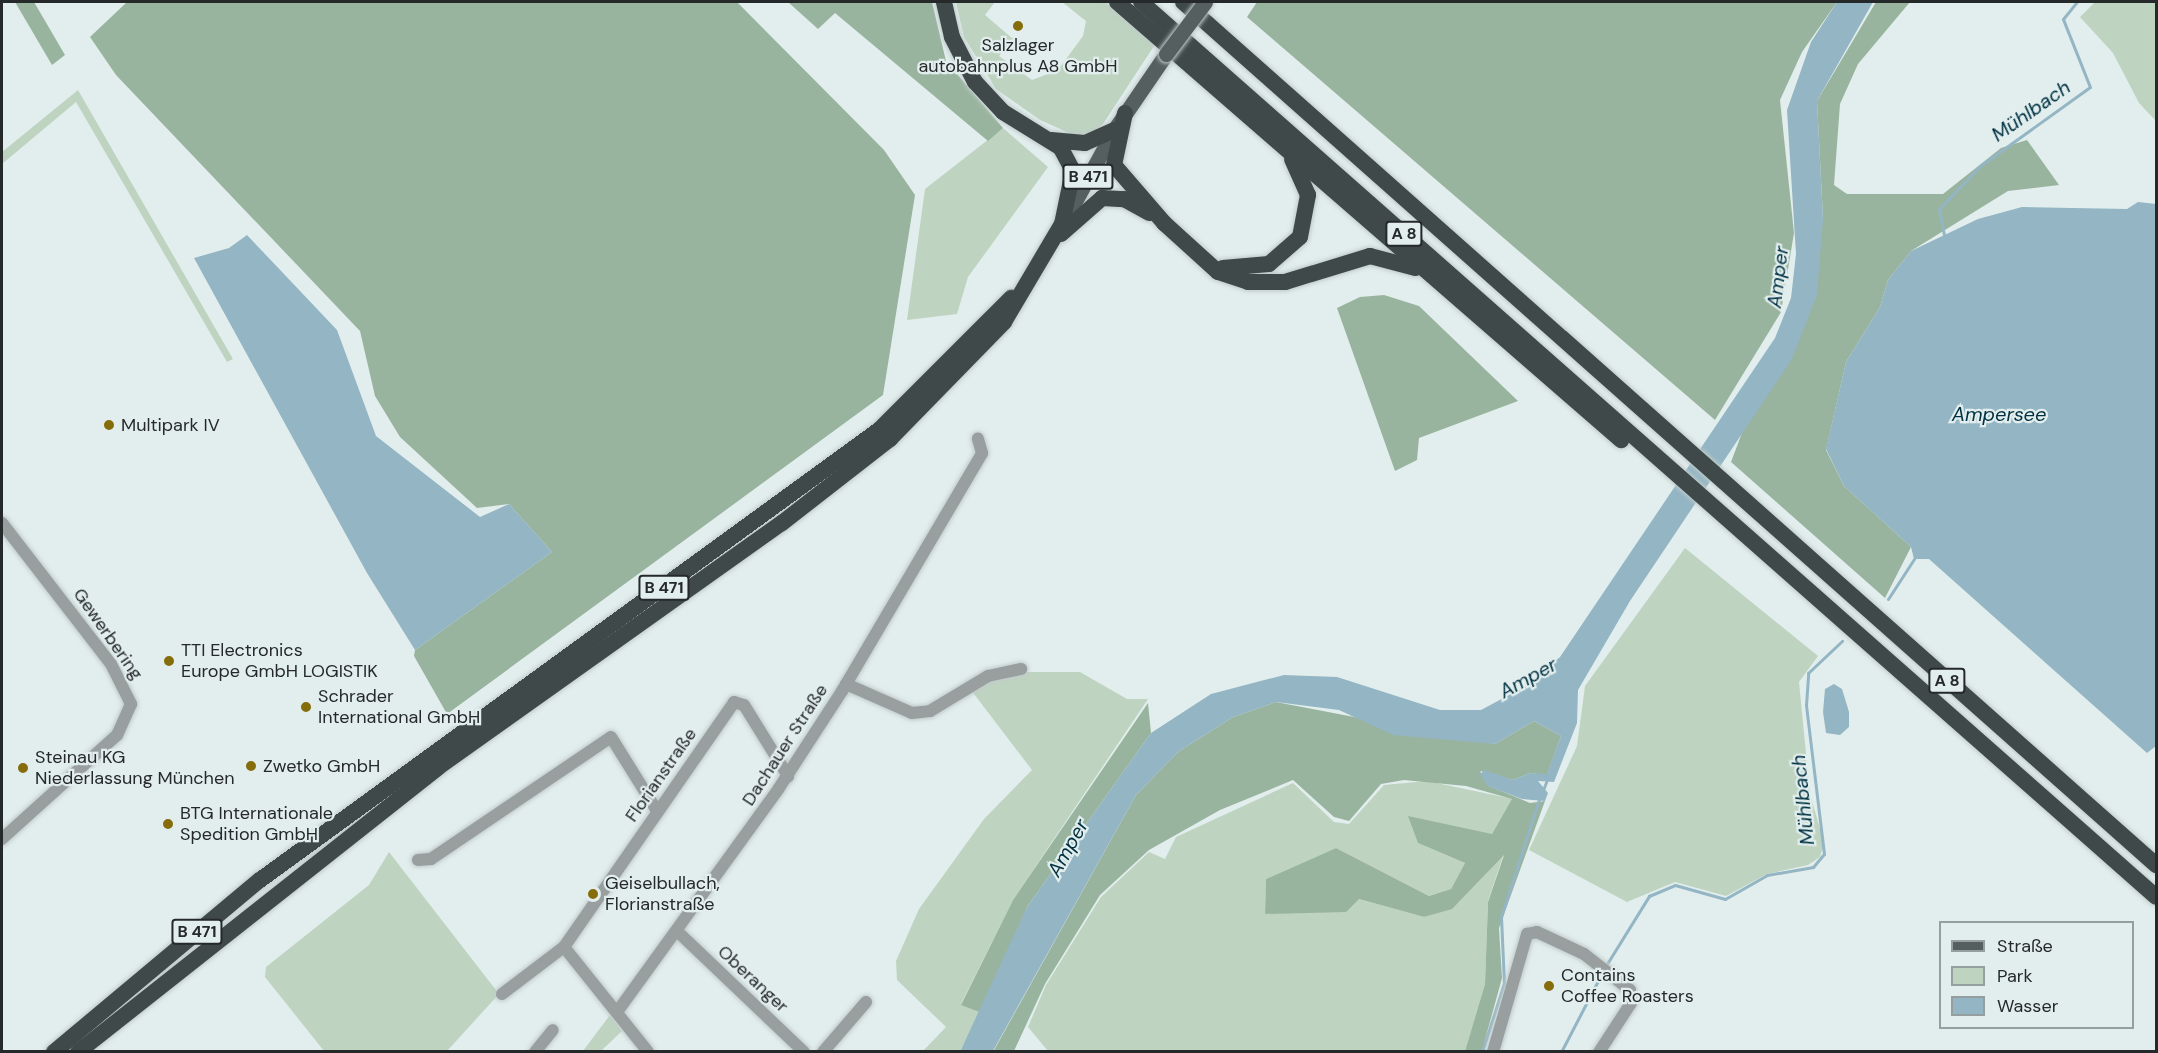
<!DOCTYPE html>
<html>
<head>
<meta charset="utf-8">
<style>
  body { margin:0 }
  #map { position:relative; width:2158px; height:1053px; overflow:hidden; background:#e2eeed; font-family:"DM Sans",sans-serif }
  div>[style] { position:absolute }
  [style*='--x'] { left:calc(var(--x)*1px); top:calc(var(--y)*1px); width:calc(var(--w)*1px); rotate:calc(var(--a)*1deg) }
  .green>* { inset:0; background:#bed4c1 }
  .forest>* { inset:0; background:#99b49e }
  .water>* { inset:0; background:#93b5c4 }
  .stream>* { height:3px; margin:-1.5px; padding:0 1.5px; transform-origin:1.5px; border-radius:1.5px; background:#93b5c4 }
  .roads { filter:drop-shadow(0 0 2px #c0cbca) drop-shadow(0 0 2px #c0cbca) }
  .minor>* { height:12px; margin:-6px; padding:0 6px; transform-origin:6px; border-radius:6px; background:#999e9f }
  .major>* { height:15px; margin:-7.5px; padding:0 7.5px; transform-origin:7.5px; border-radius:7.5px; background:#565f60 }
  .highway>* { height:16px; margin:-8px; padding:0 8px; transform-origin:8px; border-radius:8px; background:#3f494a }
  .bridges { filter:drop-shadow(0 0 2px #c0cbca) drop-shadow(0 0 2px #c0cbca) }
  .major-bridge>* { height:15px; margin:-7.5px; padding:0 7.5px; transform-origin:7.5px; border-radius:7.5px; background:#565f60 }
  .dots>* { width:16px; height:16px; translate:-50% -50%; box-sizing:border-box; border:3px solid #e2eeed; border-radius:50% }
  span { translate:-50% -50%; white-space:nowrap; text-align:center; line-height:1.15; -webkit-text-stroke:4.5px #e2eeed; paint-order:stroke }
  .shield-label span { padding:2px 4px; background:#e2eeed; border:2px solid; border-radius:4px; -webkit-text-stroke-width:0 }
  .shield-label { font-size:16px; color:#252929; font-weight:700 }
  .poi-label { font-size:18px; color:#252929 }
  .left { translate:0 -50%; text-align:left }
  .street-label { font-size:18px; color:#252929 }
  .water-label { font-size:20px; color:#003142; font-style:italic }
  .frame { position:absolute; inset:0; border:3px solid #252929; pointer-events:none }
  .legend { position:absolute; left:1939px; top:921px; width:195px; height:108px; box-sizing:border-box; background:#e2eeed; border:2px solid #969f9f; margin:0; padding:8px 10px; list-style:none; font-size:18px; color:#252929 }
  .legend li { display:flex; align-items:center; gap:12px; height:30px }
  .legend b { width:30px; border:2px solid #969f9f }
</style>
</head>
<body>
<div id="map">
  <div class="green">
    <div style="clip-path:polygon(956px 2px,995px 2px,985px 15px,1013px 39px,999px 56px,1032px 80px,1058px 70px,1083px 36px,1086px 21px,1062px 2px,1105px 2px,1156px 43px,1103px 124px,1094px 132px,1074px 135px,1040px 120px,996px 89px,964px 37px)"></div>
    <div style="clip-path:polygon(2095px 2px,2156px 2px,2156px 121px,2139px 103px,2113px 53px,2080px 17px)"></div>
    <div style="clip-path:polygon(78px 90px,233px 359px,227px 362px,76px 102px,2px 164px,2px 152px)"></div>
    <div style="clip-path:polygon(1003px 128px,1048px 167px,968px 277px,957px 314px,907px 320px,925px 189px)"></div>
    <div style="clip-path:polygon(1685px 548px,1818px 656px,1799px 682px,1810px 794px,1824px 843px,1820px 857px,1808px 865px,1767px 874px,1726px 896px,1675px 882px,1627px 902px,1529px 850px,1577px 746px,1585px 686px)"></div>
    <div style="clip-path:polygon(1012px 672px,1080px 672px,1127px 699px,1148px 699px,1013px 900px,961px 1004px,982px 1013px,960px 1051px,923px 1051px,946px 1027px,897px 980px,896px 961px,919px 909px,984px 819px,1032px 770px,971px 690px)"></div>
    <div style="clip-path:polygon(1427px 781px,1513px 799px,1492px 834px,1418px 843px,1465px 863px,1451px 889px,1429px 896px,1336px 848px,1266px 879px,1265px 914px,1359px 899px,1424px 917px,1452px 908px,1504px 853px,1488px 901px,1485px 984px,1465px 1051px,1048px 1051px,1028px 1027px,1046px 985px,1101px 897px,1149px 852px,1165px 859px,1176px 837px,1293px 783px,1334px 822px,1349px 824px,1384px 785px)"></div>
    <div style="clip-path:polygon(389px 852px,499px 994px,447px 1051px,324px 1051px,265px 977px,266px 967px,369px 885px)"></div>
    <div style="clip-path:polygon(610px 1015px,622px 1031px,601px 1051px,583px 1051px)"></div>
  </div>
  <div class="forest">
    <div style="clip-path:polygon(15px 2px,34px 2px,65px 55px,52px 65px)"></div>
    <div style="clip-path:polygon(127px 2px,737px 2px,884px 150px,915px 195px,883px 395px,447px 714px,414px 656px,415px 650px,552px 552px,509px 504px,477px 508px,400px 437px,375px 396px,360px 331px,116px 75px,90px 37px)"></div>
    <div style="clip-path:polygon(788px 2px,932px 2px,946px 61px,1003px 128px,988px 141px,835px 13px,818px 29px)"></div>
    <div style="clip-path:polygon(1257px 2px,1837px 2px,1802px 52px,1780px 100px,1794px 233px,1781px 312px,1715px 420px,1247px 17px)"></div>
    <div style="clip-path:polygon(1876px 2px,1910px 2px,1858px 64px,1840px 104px,1834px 185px,1847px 194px,1943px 194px,2001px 148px,2027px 140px,2059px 185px,2008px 191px,1911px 251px,1888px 280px,1880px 307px,1846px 362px,1826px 450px,1844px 486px,1911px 547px,1885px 598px,1731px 462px,1823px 219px,1817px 101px)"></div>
    <div style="clip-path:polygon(1384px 295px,1419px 306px,1518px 401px,1419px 438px,1417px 460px,1395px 471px,1337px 308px,1360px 297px)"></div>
    <div style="clip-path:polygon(1276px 702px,1495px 744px,1534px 721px,1561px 736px,1547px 775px,1530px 773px,1513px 780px,1480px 771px,1489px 786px,1530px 803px,1545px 801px,1499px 928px,1502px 978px,1482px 1051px,1465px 1051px,1485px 984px,1488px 902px,1504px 855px,1452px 909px,1424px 917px,1359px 899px,1346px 912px,1265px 914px,1266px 879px,1336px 848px,1429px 896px,1451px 889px,1465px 863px,1418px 843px,1408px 816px,1492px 834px,1512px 799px,1466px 786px,1404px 780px,1381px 784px,1349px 821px,1334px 817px,1293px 780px,1220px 810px,1149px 850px,1100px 895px,1045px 984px,1014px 1051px,993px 1052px,1136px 795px,1178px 752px,1233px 717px)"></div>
    <div style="clip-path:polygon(1148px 703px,1151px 733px,1027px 907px,982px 1013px,961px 1005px,1013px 900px)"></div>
  </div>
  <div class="water">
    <div style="clip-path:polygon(1837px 2px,1873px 2px,1817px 101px,1823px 219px,1817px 295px,1792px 359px,1630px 601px,1578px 690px,1577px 723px,1554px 782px,1538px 781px,1548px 793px,1545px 801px,1522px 799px,1488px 786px,1480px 775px,1484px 770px,1513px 780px,1530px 773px,1547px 774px,1561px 736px,1534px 721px,1495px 744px,1393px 735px,1339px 710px,1276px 702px,1233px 717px,1178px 752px,1136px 795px,993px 1051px,960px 1052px,1027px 907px,1151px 733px,1211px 694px,1284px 675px,1337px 677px,1440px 710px,1481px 710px,1524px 687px,1560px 657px,1775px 338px,1791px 298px,1796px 254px,1787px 110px,1811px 42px)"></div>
    <div style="clip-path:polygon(2138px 202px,2156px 204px,2156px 746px,2147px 753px,1929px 559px,1914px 559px,1911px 547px,1844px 486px,1826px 449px,1846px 362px,1880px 307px,1888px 280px,1911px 251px,1978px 219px,2022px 207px,2127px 209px)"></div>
    <div style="clip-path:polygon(247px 235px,337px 330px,376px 436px,480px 517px,509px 504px,552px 552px,415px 650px,367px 573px,194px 258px,229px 248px)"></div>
    <div style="clip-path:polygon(1834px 684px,1842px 689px,1849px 712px,1849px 727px,1840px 735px,1826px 733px,1823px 712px,1825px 689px)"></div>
  </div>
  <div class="stream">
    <div style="--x:1944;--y:235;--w:26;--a:-101"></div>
    <div style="--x:1939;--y:209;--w:59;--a:-46.4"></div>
    <div style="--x:1980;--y:166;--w:135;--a:-35.7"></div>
    <div style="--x:2090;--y:87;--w:73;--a:-111.7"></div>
    <div style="--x:2063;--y:19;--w:22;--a:-51"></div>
    <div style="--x:1888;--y:599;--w:48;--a:-57"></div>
    <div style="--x:1543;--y:790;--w:14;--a:-69"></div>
    <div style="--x:1605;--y:967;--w:84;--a:-58.2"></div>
    <div style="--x:1649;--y:896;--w:28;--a:-23"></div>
    <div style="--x:1675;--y:885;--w:52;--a:15.6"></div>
    <div style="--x:1725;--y:899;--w:48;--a:-29.7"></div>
    <div style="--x:1767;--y:875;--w:47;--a:-9.9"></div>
    <div style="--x:1813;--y:867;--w:17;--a:-50"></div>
    <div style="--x:1824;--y:854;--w:150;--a:-96.9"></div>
    <div style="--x:1806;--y:705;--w:32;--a:-86"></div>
    <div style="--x:1808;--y:673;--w:47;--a:-43.3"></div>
    <div style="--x:1482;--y:1052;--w:72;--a:-72.3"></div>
    <div style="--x:1504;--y:983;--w:66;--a:-92.6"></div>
    <div style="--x:1501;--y:917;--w:124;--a:-72.1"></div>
    <div style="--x:1561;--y:1052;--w:89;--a:-62.6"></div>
  </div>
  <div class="roads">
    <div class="minor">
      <div style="--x:2;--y:523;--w:178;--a:52.3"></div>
      <div style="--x:111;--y:664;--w:45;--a:63.4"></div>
      <div style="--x:131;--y:704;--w:34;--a:114"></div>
      <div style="--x:117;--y:735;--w:155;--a:137.9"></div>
      <div style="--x:846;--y:684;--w:72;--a:23.7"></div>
      <div style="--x:912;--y:713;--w:18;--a:-6"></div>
      <div style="--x:930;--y:711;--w:68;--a:-31.1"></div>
      <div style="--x:988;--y:676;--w:34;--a:-12"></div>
      <div style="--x:418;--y:860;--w:13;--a:-4"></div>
      <div style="--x:431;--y:859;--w:217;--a:-34.1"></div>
      <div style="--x:611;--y:737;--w:87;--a:58.1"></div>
      <div style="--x:678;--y:932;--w:174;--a:43.6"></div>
      <div style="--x:564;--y:947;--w:134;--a:51.3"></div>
      <div style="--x:502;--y:994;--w:78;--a:-37.2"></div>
      <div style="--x:564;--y:947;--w:298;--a:-55.2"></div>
      <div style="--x:734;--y:702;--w:10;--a:17"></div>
      <div style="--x:744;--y:705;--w:84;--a:58.2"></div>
      <div style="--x:617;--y:1012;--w:276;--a:-54.1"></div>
      <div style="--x:779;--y:788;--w:116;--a:-57"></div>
      <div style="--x:842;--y:691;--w:276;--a:-59.5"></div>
      <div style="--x:982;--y:453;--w:15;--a:-106"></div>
      <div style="--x:535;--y:1052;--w:28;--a:-51"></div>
      <div style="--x:823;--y:1052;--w:66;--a:-49.3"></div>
      <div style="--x:1493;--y:1052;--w:123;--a:-73.9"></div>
      <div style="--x:1527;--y:934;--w:10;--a:-11"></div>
      <div style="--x:1537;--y:932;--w:52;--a:25.1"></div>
      <div style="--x:1584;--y:954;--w:58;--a:38"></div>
      <div style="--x:1630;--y:990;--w:13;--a:86"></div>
      <div style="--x:1631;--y:1003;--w:59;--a:123.1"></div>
    </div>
    <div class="major">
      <div style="--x:1067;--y:216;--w:98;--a:-61.3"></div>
      <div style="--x:1114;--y:130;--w:92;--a:-55.6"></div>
    </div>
    <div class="highway">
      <div style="--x:1117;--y:2;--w:668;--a:40.99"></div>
      <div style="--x:1141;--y:2;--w:1353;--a:41.4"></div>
      <div style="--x:1183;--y:2;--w:1301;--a:41.57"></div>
      <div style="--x:1125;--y:113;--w:53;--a:101.9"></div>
      <div style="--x:1114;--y:165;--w:77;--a:49.2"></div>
      <div style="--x:1164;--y:223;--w:73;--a:42.2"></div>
      <div style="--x:1218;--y:272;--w:32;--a:18"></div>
      <div style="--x:1248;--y:282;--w:37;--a:0"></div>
      <div style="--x:1285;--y:282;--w:89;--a:-17"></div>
      <div style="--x:1370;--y:256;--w:47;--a:14.9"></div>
      <div style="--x:1051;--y:140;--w:34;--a:5"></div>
      <div style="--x:1085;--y:143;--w:32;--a:-24"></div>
      <div style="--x:1061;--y:234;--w:55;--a:-41.3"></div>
      <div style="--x:1102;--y:198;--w:22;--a:3"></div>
      <div style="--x:1124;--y:199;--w:29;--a:29"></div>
      <div style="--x:1223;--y:268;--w:46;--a:-5"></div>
      <div style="--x:1269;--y:264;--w:41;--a:-41.1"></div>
      <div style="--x:1300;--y:237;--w:43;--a:-79.2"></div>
      <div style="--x:1308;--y:195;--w:39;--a:-114"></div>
      <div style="--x:54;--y:1052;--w:268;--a:-39.9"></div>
      <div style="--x:260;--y:880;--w:765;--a:-36.02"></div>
      <div style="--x:879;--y:430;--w:187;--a:-45"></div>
      <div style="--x:78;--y:1052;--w:458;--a:-38.3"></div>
      <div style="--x:437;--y:768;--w:423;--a:-35.4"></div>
      <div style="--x:782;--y:523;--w:137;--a:-37.9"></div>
      <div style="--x:890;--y:439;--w:163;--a:-45.7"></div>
      <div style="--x:1004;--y:322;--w:114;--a:-59.4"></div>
      <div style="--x:1062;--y:224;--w:54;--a:-78.3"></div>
      <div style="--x:1073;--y:171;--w:26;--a:-118"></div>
      <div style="--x:1061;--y:148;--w:68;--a:-148.2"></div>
      <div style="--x:1003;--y:112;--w:41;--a:-133"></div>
      <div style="--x:975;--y:82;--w:51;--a:-117.1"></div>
      <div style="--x:952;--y:37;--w:36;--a:-103"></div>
    </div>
  </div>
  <div class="bridges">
    <div class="major-bridge">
      <div style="--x:1166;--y:54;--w:65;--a:-53.1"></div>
    </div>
  </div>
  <div class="dots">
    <div style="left:1018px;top:26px;background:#866d0b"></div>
    <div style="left:109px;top:425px;background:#866d0b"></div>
    <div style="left:169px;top:661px;background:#866d0b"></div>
    <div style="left:306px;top:707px;background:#866d0b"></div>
    <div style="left:251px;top:766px;background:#866d0b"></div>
    <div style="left:23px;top:768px;background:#866d0b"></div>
    <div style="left:168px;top:824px;background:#866d0b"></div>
    <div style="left:593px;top:894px;background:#866d0b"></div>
    <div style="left:1549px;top:986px;background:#866d0b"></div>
  </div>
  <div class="shield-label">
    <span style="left:1088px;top:177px">B 471</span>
    <span style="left:1404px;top:234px">A 8</span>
    <span style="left:664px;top:588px">B 471</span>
    <span style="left:1947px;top:681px">A 8</span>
    <span style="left:197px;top:932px">B 471</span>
  </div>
  <div class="poi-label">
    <span style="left:1018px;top:56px">Salzlager<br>autobahnplus A8 GmbH</span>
    <span class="left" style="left:121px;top:425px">Multipark IV</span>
    <span class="left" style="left:181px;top:661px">TTI Electronics<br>Europe GmbH LOGISTIK</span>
    <span class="left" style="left:318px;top:707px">Schrader<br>International GmbH</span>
    <span class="left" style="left:35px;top:768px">Steinau KG<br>Niederlassung München</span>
    <span class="left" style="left:263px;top:766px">Zwetko GmbH</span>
    <span class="left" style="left:180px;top:824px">BTG Internationale<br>Spedition GmbH</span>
    <span class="left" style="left:605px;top:894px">Geiselbullach,<br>Florianstraße</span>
    <span class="left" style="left:1561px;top:986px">Contains<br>Coffee Roasters</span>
  </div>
  <div class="street-label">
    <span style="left:108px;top:634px;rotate:55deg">Gewerbering</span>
    <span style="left:785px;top:745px;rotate:-57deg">Dachauer Straße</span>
    <span style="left:661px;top:775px;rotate:-55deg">Florianstraße</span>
    <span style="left:753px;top:979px;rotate:43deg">Oberanger</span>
  </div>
  <div class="water-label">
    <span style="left:2031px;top:111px;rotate:-35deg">Mühlbach</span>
    <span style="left:1778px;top:277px;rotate:-83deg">Amper</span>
    <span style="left:1999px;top:414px">Ampersee</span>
    <span style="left:1528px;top:678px;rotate:-29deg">Amper</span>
    <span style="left:1803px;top:800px;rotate:-96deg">Mühlbach</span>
    <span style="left:1068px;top:848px;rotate:-61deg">Amper</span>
  </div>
  <div class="frame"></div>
  <ul class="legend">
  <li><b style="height:8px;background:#565f60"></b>Straße</li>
  <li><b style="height:16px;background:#bed4c1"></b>Park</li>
  <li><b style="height:16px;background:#93b5c4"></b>Wasser</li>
  </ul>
</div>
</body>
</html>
